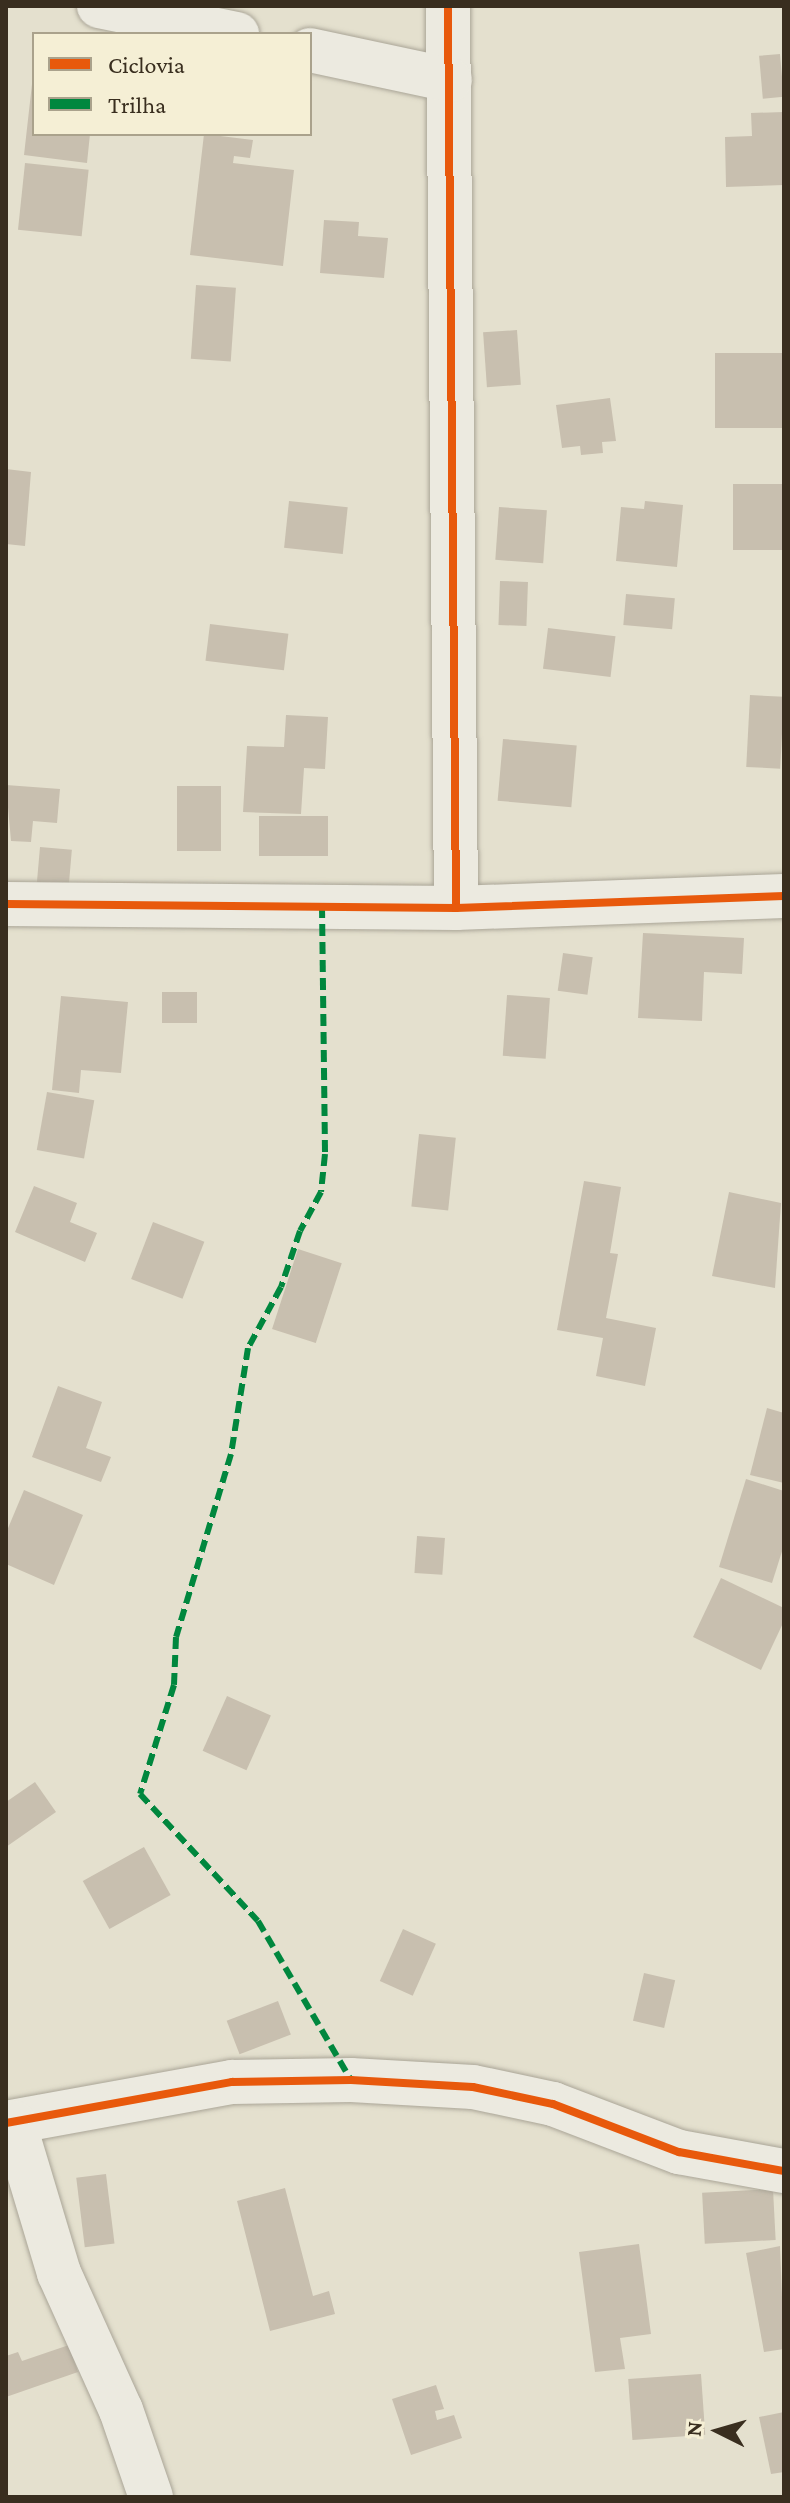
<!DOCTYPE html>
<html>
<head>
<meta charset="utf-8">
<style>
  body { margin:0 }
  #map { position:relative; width:790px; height:2503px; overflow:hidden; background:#e4e0ce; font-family:"Crimson Pro",serif }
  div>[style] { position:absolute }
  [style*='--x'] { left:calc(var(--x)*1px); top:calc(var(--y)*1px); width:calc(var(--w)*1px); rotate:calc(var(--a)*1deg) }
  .building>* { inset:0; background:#c8bfaf; transform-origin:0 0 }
  .roads { filter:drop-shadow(0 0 2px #aaa597) drop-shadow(0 0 2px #aaa597) }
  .minor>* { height:44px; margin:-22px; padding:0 22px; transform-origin:22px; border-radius:22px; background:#eceae0 }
  .quiet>* { height:6px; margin-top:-3px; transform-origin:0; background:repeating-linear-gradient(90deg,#00873e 0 12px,transparent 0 18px) }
  .cycleway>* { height:8px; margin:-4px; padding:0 4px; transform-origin:4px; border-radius:4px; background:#e8590c }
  span { translate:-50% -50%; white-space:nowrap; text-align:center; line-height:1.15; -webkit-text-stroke:7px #f5efd5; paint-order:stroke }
  .frame { position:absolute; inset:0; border:8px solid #392e1f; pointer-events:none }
  .legend { position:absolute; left:32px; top:32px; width:280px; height:104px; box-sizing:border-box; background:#f5efd5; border:2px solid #aaa28c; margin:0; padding:10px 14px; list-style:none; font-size:24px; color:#392e1f }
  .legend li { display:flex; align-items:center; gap:16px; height:40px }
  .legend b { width:40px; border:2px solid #aaa28c }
  .north { position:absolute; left:678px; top:2391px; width:80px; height:80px; -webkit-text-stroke:6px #f5efd5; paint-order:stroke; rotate:275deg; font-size:22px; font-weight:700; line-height:32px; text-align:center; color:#392e1f }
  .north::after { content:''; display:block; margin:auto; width:28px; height:36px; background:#392e1f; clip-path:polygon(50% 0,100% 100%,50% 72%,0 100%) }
</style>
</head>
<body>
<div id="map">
  <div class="building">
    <div style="left:780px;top:54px;width:43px;height:21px;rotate:85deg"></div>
    <div style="clip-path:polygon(32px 84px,34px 134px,90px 134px,87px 163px,24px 155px)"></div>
    <div style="clip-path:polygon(784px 112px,784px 185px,726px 187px,725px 137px,752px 136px,751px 113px)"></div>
    <div style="clip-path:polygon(204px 134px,253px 140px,250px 158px,234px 156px,233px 163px,294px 170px,283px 266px,190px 255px)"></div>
    <div style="left:25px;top:163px;width:64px;height:67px;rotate:6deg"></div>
    <div style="clip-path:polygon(324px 220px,359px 222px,358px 236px,388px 238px,384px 278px,320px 273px)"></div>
    <div style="left:196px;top:285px;width:40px;height:74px;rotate:4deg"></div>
    <div style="left:517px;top:330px;width:55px;height:34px;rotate:86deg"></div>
    <div style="left:784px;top:353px;width:75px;height:69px;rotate:90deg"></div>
    <div style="clip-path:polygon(610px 398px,616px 441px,602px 442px,603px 453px,581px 455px,580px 446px,562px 448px,556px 405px)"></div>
    <div style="clip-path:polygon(6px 469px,31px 472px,25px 546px,6px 544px)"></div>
    <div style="left:784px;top:484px;width:66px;height:51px;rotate:90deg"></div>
    <div style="left:289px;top:501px;width:59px;height:47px;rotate:6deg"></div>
    <div style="clip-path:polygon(645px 501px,683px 505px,677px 567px,616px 561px,621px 507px,644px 509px)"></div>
    <div style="left:499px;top:507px;width:48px;height:53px;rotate:4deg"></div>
    <div style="left:500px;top:581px;width:28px;height:44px;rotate:2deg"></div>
    <div style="left:626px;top:594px;width:49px;height:31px;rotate:5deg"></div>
    <div style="left:210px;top:624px;width:79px;height:37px;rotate:7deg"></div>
    <div style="left:548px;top:628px;width:68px;height:41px;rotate:7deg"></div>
    <div style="left:750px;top:695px;width:34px;height:72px;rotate:3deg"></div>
    <div style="clip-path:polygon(286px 715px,328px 717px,325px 769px,304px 768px,301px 814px,243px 812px,247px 746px,284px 747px)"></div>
    <div style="left:503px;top:739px;width:74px;height:62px;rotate:5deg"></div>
    <div style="clip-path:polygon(6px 785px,60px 789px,57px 823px,33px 821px,31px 842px,11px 841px)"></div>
    <div style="left:177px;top:786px;width:44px;height:65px"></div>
    <div style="left:328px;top:816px;width:40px;height:69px;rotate:90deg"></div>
    <div style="left:40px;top:847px;width:32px;height:36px;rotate:5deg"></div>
    <div style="clip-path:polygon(643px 933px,744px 938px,742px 974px,704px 972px,702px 1021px,638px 1018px)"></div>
    <div style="left:563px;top:953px;width:30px;height:38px;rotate:8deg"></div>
    <div style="left:162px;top:992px;width:35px;height:31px"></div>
    <div style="left:507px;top:995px;width:43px;height:61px;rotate:4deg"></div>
    <div style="clip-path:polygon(61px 996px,128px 1002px,121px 1073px,81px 1070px,79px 1093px,52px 1090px)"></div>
    <div style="left:47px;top:1092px;width:48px;height:59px;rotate:10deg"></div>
    <div style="left:419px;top:1134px;width:37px;height:73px;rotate:6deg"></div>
    <div style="clip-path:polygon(584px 1181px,621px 1187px,610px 1253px,618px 1254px,606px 1318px,656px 1328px,645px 1386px,596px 1376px,603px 1338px,557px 1330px)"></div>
    <div style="clip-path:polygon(34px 1186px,77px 1203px,70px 1222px,97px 1233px,85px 1262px,15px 1232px)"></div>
    <div style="clip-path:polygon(729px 1192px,781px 1203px,775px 1288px,712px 1276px)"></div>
    <div style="left:153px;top:1222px;width:55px;height:61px;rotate:21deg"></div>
    <div style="left:298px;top:1249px;width:46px;height:84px;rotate:18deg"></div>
    <div style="clip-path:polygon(58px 1386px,102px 1402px,86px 1448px,111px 1457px,101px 1482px,32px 1457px)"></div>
    <div style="clip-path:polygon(767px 1408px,784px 1413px,784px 1483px,750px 1475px)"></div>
    <div style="clip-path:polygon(746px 1479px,784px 1491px,784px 1545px,772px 1583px,719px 1567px)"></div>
    <div style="clip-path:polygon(24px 1490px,83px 1515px,54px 1585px,6px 1564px,6px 1533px)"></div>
    <div style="left:417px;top:1536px;width:28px;height:37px;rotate:4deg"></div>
    <div style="clip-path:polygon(721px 1578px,784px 1608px,784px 1621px,761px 1670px,693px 1637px)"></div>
    <div style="left:227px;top:1696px;width:48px;height:60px;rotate:24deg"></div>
    <div style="clip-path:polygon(35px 1782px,56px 1812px,6px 1847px,6px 1802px)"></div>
    <div style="left:144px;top:1847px;width:55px;height:70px;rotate:61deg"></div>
    <div style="left:403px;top:1929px;width:36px;height:57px;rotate:24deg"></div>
    <div style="left:644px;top:1973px;width:32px;height:49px;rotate:13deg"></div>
    <div style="left:278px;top:2001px;width:36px;height:55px;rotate:69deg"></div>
    <div style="left:106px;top:2174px;width:70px;height:30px;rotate:83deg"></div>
    <div style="clip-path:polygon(285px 2188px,313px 2296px,329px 2291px,335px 2314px,270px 2331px,237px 2201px)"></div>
    <div style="left:773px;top:2189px;width:51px;height:71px;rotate:87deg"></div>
    <div style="clip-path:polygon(639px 2244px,651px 2334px,620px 2338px,625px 2369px,595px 2372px,579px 2252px)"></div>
    <div style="clip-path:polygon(780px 2246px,784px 2349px,764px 2352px,746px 2253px)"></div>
    <div style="clip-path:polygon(69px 2345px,78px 2372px,6px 2397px,6px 2356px,18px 2352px,22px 2361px)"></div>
    <div style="left:701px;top:2374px;width:61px;height:73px;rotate:86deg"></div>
    <div style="clip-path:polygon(436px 2385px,444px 2409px,435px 2411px,437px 2420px,454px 2415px,462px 2438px,411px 2455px,392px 2399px)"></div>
    <div style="clip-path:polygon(784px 2412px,784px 2472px,771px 2474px,759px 2417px)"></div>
  </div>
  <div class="roads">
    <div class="minor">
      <div style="--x:99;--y:6;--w:141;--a:11.5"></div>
      <div style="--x:448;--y:6;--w:902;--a:89.49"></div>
      <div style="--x:310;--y:50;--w:143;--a:12.1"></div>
      <div style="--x:6;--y:904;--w:450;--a:0.5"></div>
      <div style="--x:456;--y:908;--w:328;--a:-2.1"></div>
      <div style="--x:6;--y:2123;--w:230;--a:-10.3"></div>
      <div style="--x:232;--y:2082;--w:119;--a:-1"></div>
      <div style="--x:351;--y:2080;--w:122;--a:3.3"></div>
      <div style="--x:473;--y:2087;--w:82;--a:12"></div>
      <div style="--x:553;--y:2104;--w:135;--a:20.9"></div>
      <div style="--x:679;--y:2152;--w:107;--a:10.3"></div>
      <div style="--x:14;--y:2123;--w:157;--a:73.3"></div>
      <div style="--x:59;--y:2273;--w:150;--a:65.7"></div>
      <div style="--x:121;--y:2410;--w:92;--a:71"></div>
    </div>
  </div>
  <div class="quiet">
    <div style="--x:322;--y:906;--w:248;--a:89.3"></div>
    <div style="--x:325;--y:1154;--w:38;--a:96"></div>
    <div style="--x:321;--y:1192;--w:44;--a:118.3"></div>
    <div style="--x:300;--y:1231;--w:59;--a:108.7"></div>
    <div style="--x:281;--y:1287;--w:69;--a:118.4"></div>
    <div style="--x:248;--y:1348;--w:107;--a:99.1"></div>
    <div style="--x:231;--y:1454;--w:191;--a:106.7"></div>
    <div style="--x:176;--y:1637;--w:48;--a:92.4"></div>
    <div style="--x:174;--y:1685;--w:114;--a:107.3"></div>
    <div style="--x:140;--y:1794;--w:173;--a:47.1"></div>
    <div style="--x:258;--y:1921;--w:184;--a:59.7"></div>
  </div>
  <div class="cycleway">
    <div style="--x:448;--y:6;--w:902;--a:89.49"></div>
    <div style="--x:6;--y:904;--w:450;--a:0.5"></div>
    <div style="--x:456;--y:908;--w:328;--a:-2.1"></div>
    <div style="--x:6;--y:2123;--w:230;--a:-10.3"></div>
    <div style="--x:232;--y:2082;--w:119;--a:-1"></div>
    <div style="--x:351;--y:2080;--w:122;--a:3.3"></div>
    <div style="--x:473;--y:2087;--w:82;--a:12"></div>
    <div style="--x:553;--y:2104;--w:135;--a:20.9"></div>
    <div style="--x:679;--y:2152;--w:107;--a:10.3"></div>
  </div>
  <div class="frame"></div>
  <ul class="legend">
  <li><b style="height:10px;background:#e8590c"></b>Ciclovia</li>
  <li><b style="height:10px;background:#00873e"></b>Trilha</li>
  </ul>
  <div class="north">N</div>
</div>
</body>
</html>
